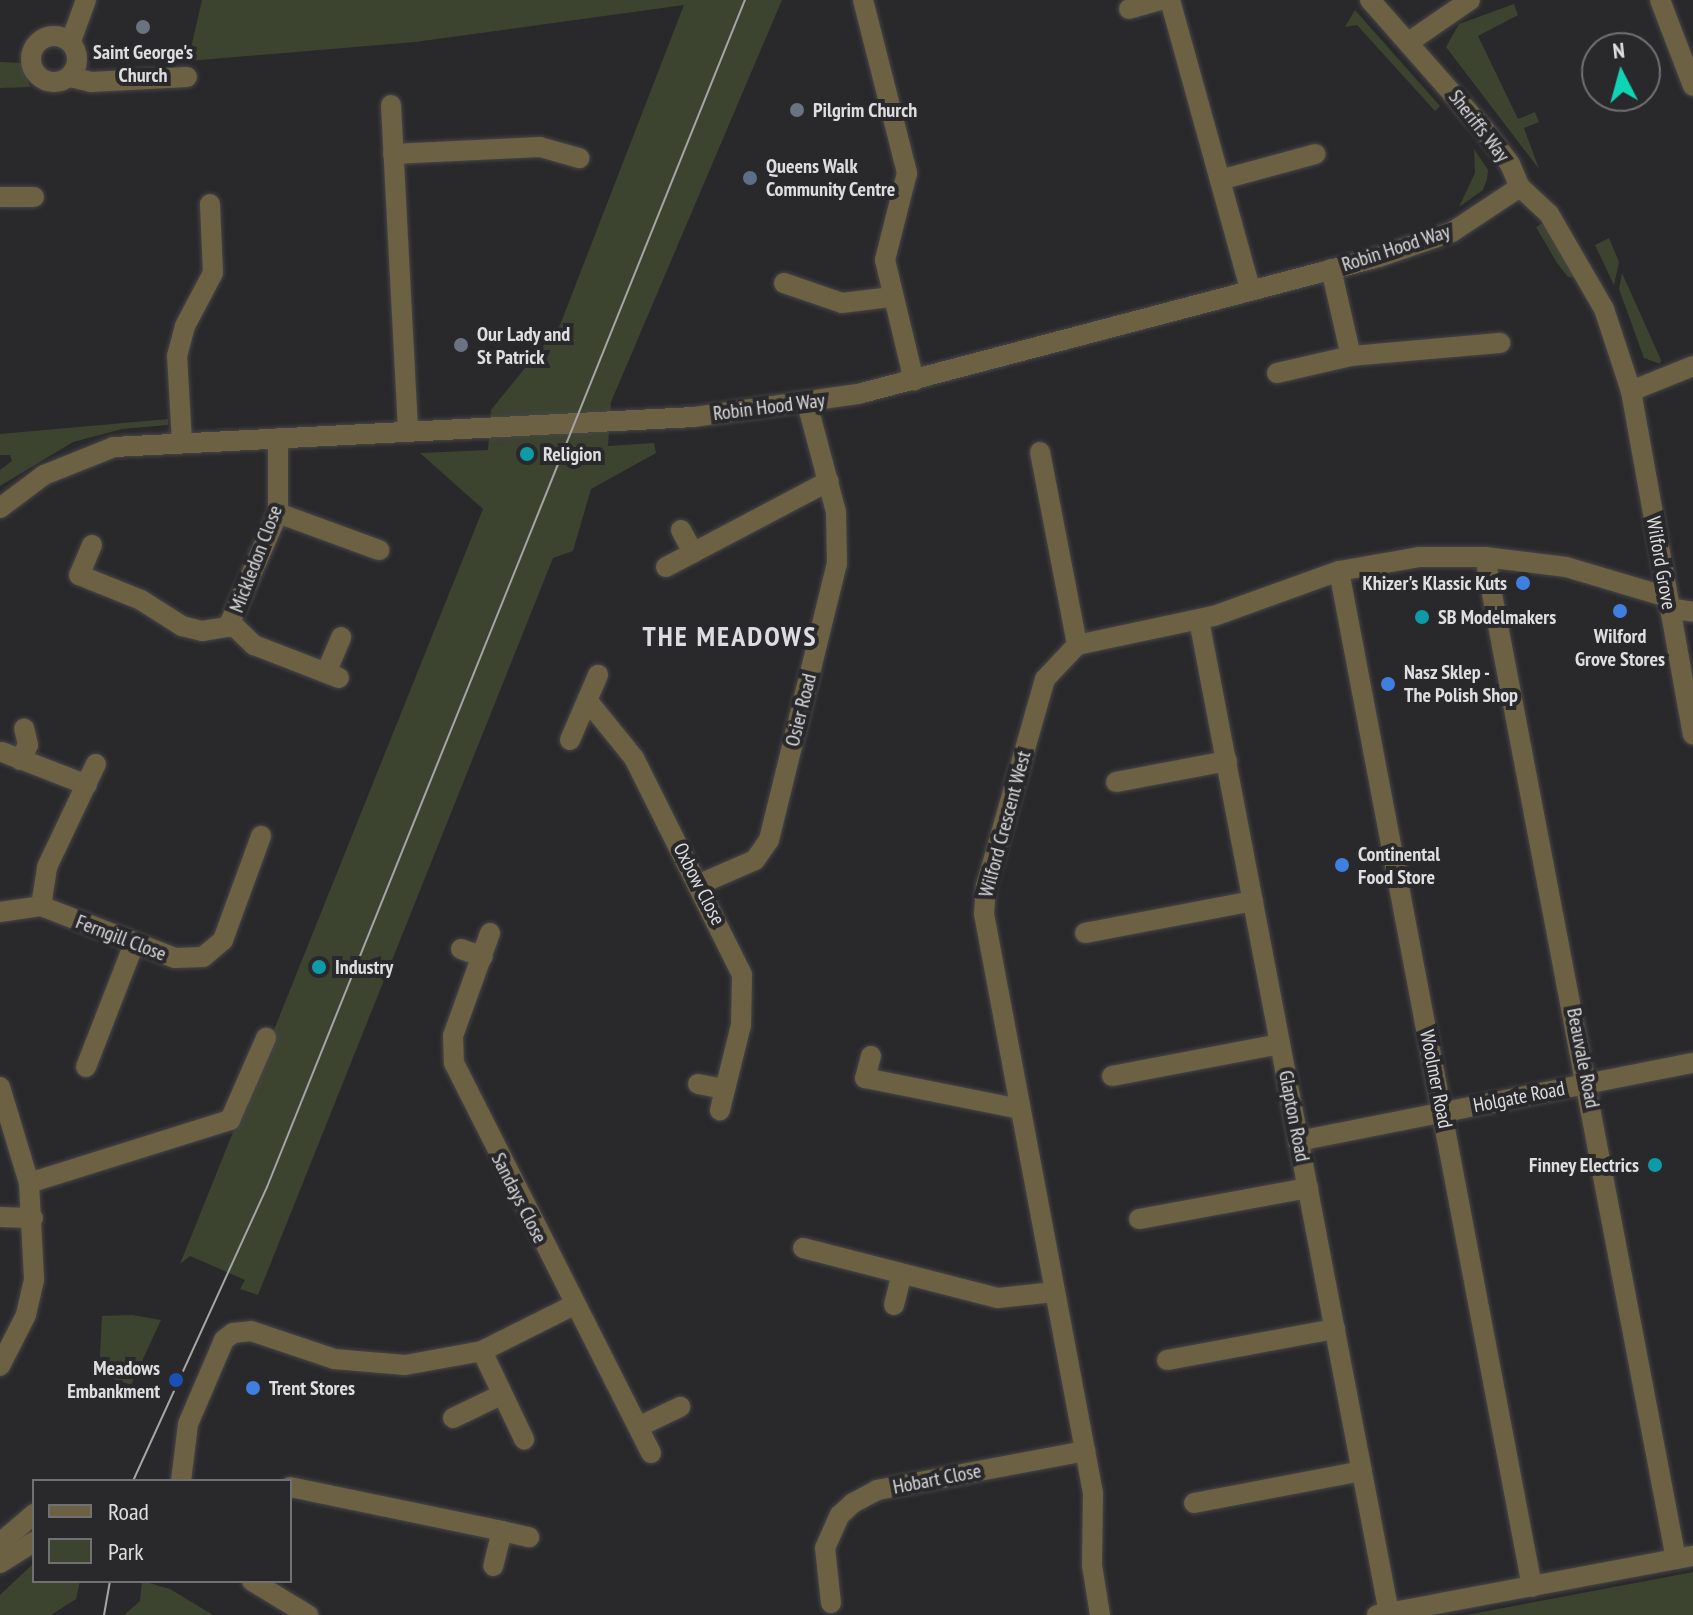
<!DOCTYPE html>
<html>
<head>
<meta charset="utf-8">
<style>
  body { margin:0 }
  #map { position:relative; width:1693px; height:1615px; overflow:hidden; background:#29282b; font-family:"PT Sans Narrow",sans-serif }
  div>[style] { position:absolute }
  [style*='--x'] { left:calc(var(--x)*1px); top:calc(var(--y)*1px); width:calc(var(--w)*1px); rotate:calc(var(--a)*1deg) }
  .green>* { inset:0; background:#3c4430 }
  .roads { filter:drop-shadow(0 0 2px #464548) drop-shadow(0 0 2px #464548) }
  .minor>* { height:20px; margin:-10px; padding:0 10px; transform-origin:10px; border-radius:10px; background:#6c6142 }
  .minor>.ring { margin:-10px; padding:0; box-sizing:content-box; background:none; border:20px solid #6c6142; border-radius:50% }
  .tertiary>* { height:20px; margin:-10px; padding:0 10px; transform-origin:10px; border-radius:10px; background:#6c6142 }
  .tram>* { height:2px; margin:-1px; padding:0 1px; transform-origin:1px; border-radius:1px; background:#a5a5a7 }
  .dots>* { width:22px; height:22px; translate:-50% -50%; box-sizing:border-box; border:4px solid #29282b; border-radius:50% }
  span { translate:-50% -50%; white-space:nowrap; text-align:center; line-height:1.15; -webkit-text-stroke:8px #29282b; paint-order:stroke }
  .poi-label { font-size:20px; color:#dedee0; font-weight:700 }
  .left { translate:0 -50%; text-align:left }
  .right { translate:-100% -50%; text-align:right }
  .street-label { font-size:20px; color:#dedee0 }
  .district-label { font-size:28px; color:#dddce0; font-weight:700; letter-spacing:2px }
  .legend { position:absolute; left:32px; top:1479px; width:260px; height:104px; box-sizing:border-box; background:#29282b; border:2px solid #717173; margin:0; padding:10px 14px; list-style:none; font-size:24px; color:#dedee0 }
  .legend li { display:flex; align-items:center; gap:16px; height:40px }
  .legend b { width:40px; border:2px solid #717173 }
  .north { position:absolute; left:1581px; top:32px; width:80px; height:80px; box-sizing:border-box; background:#29282b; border:2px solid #717173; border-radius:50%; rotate:354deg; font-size:22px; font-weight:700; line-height:32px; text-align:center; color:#dedee0 }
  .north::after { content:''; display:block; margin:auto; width:28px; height:36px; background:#0fd5b4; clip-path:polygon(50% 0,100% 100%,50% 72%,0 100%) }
</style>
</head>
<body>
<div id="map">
  <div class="green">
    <div style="clip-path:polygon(202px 0,782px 0,611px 402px,608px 446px,654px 443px,656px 453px,591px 489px,573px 551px,553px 558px,258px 1295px,240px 1289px,245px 1280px,190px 1256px,180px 1264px,483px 509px,420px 453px,488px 450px,491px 410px,560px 325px,684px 5px,415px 42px,188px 61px)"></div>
    <div style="clip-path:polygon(1514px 4px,1518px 15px,1478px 36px,1518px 119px,1535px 112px,1539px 122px,1524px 128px,1539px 169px,1446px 47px,1459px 24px)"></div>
    <div style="clip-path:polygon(1355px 10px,1440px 106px,1435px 111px,1357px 25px,1345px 27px)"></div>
    <div style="clip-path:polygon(0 62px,22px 63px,30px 87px,0 88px)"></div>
    <div style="clip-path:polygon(1474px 149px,1488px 170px,1487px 179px,1483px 190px,1459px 207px,1475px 173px)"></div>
    <div style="clip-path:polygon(1543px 223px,1576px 277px,1568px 277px,1557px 263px,1536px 227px)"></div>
    <div style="clip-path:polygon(1609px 238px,1619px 262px,1614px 285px,1595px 245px)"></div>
    <div style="clip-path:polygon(1622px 273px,1661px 360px,1660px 364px,1644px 358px,1619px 289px)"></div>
    <div style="clip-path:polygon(168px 419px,168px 425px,122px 429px,73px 442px,0 486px,0 470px,12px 461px,10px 455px,0 455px,0 434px)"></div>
    <div style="clip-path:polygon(132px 1315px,161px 1320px,131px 1385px,99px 1374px,102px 1316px)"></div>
    <div style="clip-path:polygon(34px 1563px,34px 1581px,80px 1581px,76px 1599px,51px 1615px,0 1615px,0 1595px)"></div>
    <div style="clip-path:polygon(1693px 1572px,1693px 1615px,1466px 1615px)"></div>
    <div style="clip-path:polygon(142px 1581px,170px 1589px,213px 1615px,124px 1615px,140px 1601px)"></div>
  </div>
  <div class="roads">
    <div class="minor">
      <div style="--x:863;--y:0;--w:179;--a:75.7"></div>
      <div style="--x:907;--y:173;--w:90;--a:104.2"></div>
      <div style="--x:885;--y:260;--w:124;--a:76.5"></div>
      <div style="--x:1170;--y:0;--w:299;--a:74.5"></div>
      <div style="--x:1660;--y:0;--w:92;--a:69"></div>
      <div style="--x:1129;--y:9;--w:32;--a:-16"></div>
      <div class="ring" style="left:31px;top:36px;width:26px;height:26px"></div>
      <div style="--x:71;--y:41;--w:44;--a:-69.9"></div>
      <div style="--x:1409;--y:42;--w:74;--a:-34.5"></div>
      <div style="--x:70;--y:77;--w:22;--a:13"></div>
      <div style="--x:91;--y:82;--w:96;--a:-3"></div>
      <div style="--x:391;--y:105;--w:327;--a:87"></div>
      <div style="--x:393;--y:154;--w:147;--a:-2.7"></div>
      <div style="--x:540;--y:147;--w:41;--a:15.8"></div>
      <div style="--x:1220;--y:180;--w:99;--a:-15.2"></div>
      <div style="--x:0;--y:197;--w:34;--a:0"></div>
      <div style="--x:1331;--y:269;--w:89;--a:77.1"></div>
      <div style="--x:784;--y:283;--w:61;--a:19"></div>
      <div style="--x:842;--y:303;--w:48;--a:-7.1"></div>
      <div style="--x:1277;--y:373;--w:76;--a:-12.9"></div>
      <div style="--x:1351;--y:356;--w:150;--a:-5"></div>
      <div style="--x:1631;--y:391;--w:67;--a:-22"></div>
      <div style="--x:182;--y:442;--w:86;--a:-93.3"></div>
      <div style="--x:177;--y:356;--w:31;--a:-75"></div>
      <div style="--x:185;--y:326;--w:60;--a:-62.2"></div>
      <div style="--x:213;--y:273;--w:69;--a:-92.5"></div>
      <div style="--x:1040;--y:452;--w:197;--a:79.1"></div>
      <div style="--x:278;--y:513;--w:108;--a:20.1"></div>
      <div style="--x:681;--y:530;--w:26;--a:62"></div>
      <div style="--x:92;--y:545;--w:33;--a:113"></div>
      <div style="--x:79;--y:575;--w:67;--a:22"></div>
      <div style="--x:141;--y:600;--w:49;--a:32.4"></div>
      <div style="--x:182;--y:626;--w:21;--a:14"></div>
      <div style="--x:202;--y:631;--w:26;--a:-9"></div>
      <div style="--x:228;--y:627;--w:124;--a:-66.3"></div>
      <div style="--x:278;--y:513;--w:75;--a:-90"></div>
      <div style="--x:1485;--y:557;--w:1020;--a:79.21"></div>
      <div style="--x:666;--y:567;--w:184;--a:-27.8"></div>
      <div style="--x:1339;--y:571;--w:1034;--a:79.24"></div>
      <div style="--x:1669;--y:608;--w:24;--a:9"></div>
      <div style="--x:1199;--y:620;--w:1011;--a:79.17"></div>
      <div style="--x:231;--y:623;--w:32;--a:44"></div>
      <div style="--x:254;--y:645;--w:91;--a:21.2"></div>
      <div style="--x:326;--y:673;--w:39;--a:-67"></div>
      <div style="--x:587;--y:700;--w:75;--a:51"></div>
      <div style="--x:634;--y:758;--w:242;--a:63.5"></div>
      <div style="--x:742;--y:975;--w:50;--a:91.1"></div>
      <div style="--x:741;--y:1025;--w:88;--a:103.9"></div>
      <div style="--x:570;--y:740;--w:71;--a:-66.7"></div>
      <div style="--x:2;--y:752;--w:91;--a:21.2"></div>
      <div style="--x:20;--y:760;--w:17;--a:-62"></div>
      <div style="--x:28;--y:745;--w:17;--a:-103"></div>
      <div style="--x:1116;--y:782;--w:113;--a:-10.7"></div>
      <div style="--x:700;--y:884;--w:60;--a:-23.6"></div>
      <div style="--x:755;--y:860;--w:24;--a:-55"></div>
      <div style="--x:769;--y:840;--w:284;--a:-76.2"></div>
      <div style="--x:837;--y:564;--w:52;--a:-91.1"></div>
      <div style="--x:836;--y:512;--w:113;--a:-104.9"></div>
      <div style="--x:41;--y:906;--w:39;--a:-81"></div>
      <div style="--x:47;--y:867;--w:114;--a:-64.6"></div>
      <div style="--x:0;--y:912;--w:41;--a:-8.3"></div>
      <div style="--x:41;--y:906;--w:144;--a:21.2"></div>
      <div style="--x:175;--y:958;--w:28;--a:-2"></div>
      <div style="--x:203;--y:957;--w:26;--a:-40"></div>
      <div style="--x:223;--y:940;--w:111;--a:-69.9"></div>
      <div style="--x:490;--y:933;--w:109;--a:109.8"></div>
      <div style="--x:453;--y:1036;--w:27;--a:88"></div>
      <div style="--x:454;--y:1063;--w:437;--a:63.2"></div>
      <div style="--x:1085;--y:933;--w:171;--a:-10.8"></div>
      <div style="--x:461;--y:949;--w:23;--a:20"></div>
      <div style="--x:871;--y:1056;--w:23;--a:105"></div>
      <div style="--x:865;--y:1078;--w:158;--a:11.3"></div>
      <div style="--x:86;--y:1067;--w:132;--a:-68.7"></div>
      <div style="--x:1112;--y:1076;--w:171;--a:-10.8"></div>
      <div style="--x:698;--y:1084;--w:26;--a:11"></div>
      <div style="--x:1298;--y:1141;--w:403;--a:-11.2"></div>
      <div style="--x:29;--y:1183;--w:211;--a:-17.4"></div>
      <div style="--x:230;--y:1120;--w:90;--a:-66.3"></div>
      <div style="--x:0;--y:1217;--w:33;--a:2"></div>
      <div style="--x:1139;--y:1219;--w:172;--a:-10.4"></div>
      <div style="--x:803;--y:1248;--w:201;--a:14.4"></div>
      <div style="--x:998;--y:1298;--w:56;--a:-6.1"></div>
      <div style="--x:894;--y:1305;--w:32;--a:-76"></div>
      <div style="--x:482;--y:1351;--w:98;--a:64.5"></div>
      <div style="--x:1167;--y:1360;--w:171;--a:-10.5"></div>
      <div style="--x:453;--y:1418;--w:53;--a:-25.6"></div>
      <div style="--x:638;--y:1427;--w:47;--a:-25.5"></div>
      <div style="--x:181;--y:1481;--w:57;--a:-83"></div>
      <div style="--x:188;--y:1424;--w:91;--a:-66.8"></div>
      <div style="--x:224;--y:1340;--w:11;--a:-38"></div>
      <div style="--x:233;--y:1333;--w:18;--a:-6"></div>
      <div style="--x:251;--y:1331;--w:88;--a:18.6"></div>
      <div style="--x:334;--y:1359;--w:71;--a:4.8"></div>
      <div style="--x:405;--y:1365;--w:78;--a:-10.3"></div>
      <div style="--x:482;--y:1351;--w:103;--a:-26.6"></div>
      <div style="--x:290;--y:1487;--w:217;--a:11.7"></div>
      <div style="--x:502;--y:1531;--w:36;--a:104"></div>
      <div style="--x:1194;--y:1503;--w:171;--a:-10.8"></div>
      <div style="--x:502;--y:1531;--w:28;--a:13"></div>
      <div style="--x:252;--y:1581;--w:66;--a:31.3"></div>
      <div style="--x:831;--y:1603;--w:55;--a:-96.2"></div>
      <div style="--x:825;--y:1548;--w:36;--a:-66"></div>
      <div style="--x:840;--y:1515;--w:18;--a:-43"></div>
      <div style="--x:853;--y:1503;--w:27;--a:-28"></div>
      <div style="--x:877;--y:1490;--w:212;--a:-10.6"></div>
      <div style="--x:1100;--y:1615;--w:51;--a:-99.1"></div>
      <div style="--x:1092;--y:1565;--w:72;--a:-89.2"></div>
      <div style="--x:1093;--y:1493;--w:589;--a:-100.66"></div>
      <div style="--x:984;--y:914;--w:28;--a:-86"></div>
      <div style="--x:986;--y:886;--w:215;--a:-74.1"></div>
      <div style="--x:1045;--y:679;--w:47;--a:-46.7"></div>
      <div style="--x:1077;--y:645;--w:140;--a:-12"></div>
      <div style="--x:1214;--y:616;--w:133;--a:-19.8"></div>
      <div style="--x:1339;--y:571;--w:81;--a:-9.9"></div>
      <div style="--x:1419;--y:557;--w:66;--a:0"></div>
      <div style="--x:1485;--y:557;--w:82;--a:7"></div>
      <div style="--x:1566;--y:567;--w:105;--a:16.5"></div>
      <div style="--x:1377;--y:1615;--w:321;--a:-10.6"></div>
    </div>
    <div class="tertiary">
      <div style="--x:1370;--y:0;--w:171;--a:48.6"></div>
      <div style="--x:1483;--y:128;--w:45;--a:53.1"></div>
      <div style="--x:1510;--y:164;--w:25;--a:67"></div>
      <div style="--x:1520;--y:187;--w:40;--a:43"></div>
      <div style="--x:1549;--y:214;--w:110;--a:59.9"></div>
      <div style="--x:1604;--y:309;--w:86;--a:71.8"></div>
      <div style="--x:1631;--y:391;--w:349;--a:79.8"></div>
      <div style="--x:0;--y:508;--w:55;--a:-36.9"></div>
      <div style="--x:44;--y:475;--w:75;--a:-21.8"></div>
      <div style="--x:114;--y:447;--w:581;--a:-2.96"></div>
      <div style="--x:694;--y:417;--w:166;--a:-8"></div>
      <div style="--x:858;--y:394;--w:539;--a:-14.73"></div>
      <div style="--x:1379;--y:257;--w:77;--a:-18.9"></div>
      <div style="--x:1452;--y:232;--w:82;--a:-33.5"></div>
      <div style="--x:0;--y:1087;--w:100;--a:73.2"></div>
      <div style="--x:29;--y:1183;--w:97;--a:87"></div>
      <div style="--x:34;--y:1280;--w:36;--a:103"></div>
      <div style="--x:26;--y:1315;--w:57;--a:117"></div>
      <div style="--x:0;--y:1543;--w:45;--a:-40.5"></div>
      <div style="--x:0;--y:1563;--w:40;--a:-32"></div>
    </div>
  </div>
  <div class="tram">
    <div style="--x:133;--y:1481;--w:323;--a:-65.5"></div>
    <div style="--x:267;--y:1187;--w:1280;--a:-68.07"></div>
    <div style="--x:104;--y:1615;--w:35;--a:-80"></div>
  </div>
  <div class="dots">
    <div style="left:143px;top:27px;background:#6b7280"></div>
    <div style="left:797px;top:110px;background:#6b7280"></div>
    <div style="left:750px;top:178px;background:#5c6f8a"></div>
    <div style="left:461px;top:345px;background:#6b7280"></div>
    <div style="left:527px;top:454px;background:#0f9aa8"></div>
    <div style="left:1523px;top:583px;background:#3f7fe0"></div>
    <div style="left:1620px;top:611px;background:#3f7fe0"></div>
    <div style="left:1422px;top:617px;background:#0f9aa8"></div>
    <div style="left:1388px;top:684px;background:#3f7fe0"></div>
    <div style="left:1342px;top:865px;background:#3f7fe0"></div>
    <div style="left:319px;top:967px;background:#0f9aa8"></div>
    <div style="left:1655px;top:1165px;background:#0f9aa8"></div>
    <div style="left:176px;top:1380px;background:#1a4fb4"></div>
    <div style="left:253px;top:1388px;background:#3f7fe0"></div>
  </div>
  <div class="poi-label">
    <span style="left:143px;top:64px">Saint George's<br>Church</span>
    <span class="left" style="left:813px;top:110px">Pilgrim Church</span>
    <span class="left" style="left:766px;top:178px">Queens Walk<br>Community Centre</span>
    <span class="left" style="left:477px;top:346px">Our Lady and<br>St Patrick</span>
    <span class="left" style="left:543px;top:454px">Religion</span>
    <span class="right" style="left:1507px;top:583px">Khizer's Klassic Kuts</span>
    <span class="left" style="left:1438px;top:617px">SB Modelmakers</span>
    <span style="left:1620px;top:648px">Wilford<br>Grove Stores</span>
    <span class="left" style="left:1404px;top:684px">Nasz Sklep -<br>The Polish Shop</span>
    <span class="left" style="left:1358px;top:866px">Continental<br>Food Store</span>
    <span class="left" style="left:335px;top:967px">Industry</span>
    <span class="right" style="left:1639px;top:1165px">Finney Electrics</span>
    <span class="right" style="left:160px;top:1380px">Meadows<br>Embankment</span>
    <span class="left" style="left:269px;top:1388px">Trent Stores</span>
  </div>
  <div class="street-label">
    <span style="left:1479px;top:126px;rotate:52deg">Sheriffs Way</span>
    <span style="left:1396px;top:248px;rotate:-18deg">Robin Hood Way</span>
    <span style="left:769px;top:407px;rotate:-7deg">Robin Hood Way</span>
    <span style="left:256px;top:559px;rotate:-69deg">Mickledon Close</span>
    <span style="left:1661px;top:563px;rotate:80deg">Wilford Grove</span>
    <span style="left:801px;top:710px;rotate:-76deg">Osier Road</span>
    <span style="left:1005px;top:824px;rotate:-75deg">Wilford Crescent West</span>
    <span style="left:699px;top:884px;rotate:63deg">Oxbow Close</span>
    <span style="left:121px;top:938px;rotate:21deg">Ferngill Close</span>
    <span style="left:1583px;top:1058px;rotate:79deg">Beauvale Road</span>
    <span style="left:1436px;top:1079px;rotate:79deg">Woolmer Road</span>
    <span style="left:1519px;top:1097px;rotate:-11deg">Holgate Road</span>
    <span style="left:1294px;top:1116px;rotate:79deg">Glapton Road</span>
    <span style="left:519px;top:1198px;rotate:63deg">Sandays Close</span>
    <span style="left:937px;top:1479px;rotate:-11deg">Hobart Close</span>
  </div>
  <div class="district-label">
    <span style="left:730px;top:636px">THE MEADOWS</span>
  </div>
  <ul class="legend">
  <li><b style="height:10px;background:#6c6142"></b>Road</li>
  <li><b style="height:22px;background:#3c4430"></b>Park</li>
  </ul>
  <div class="north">N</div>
</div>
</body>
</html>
